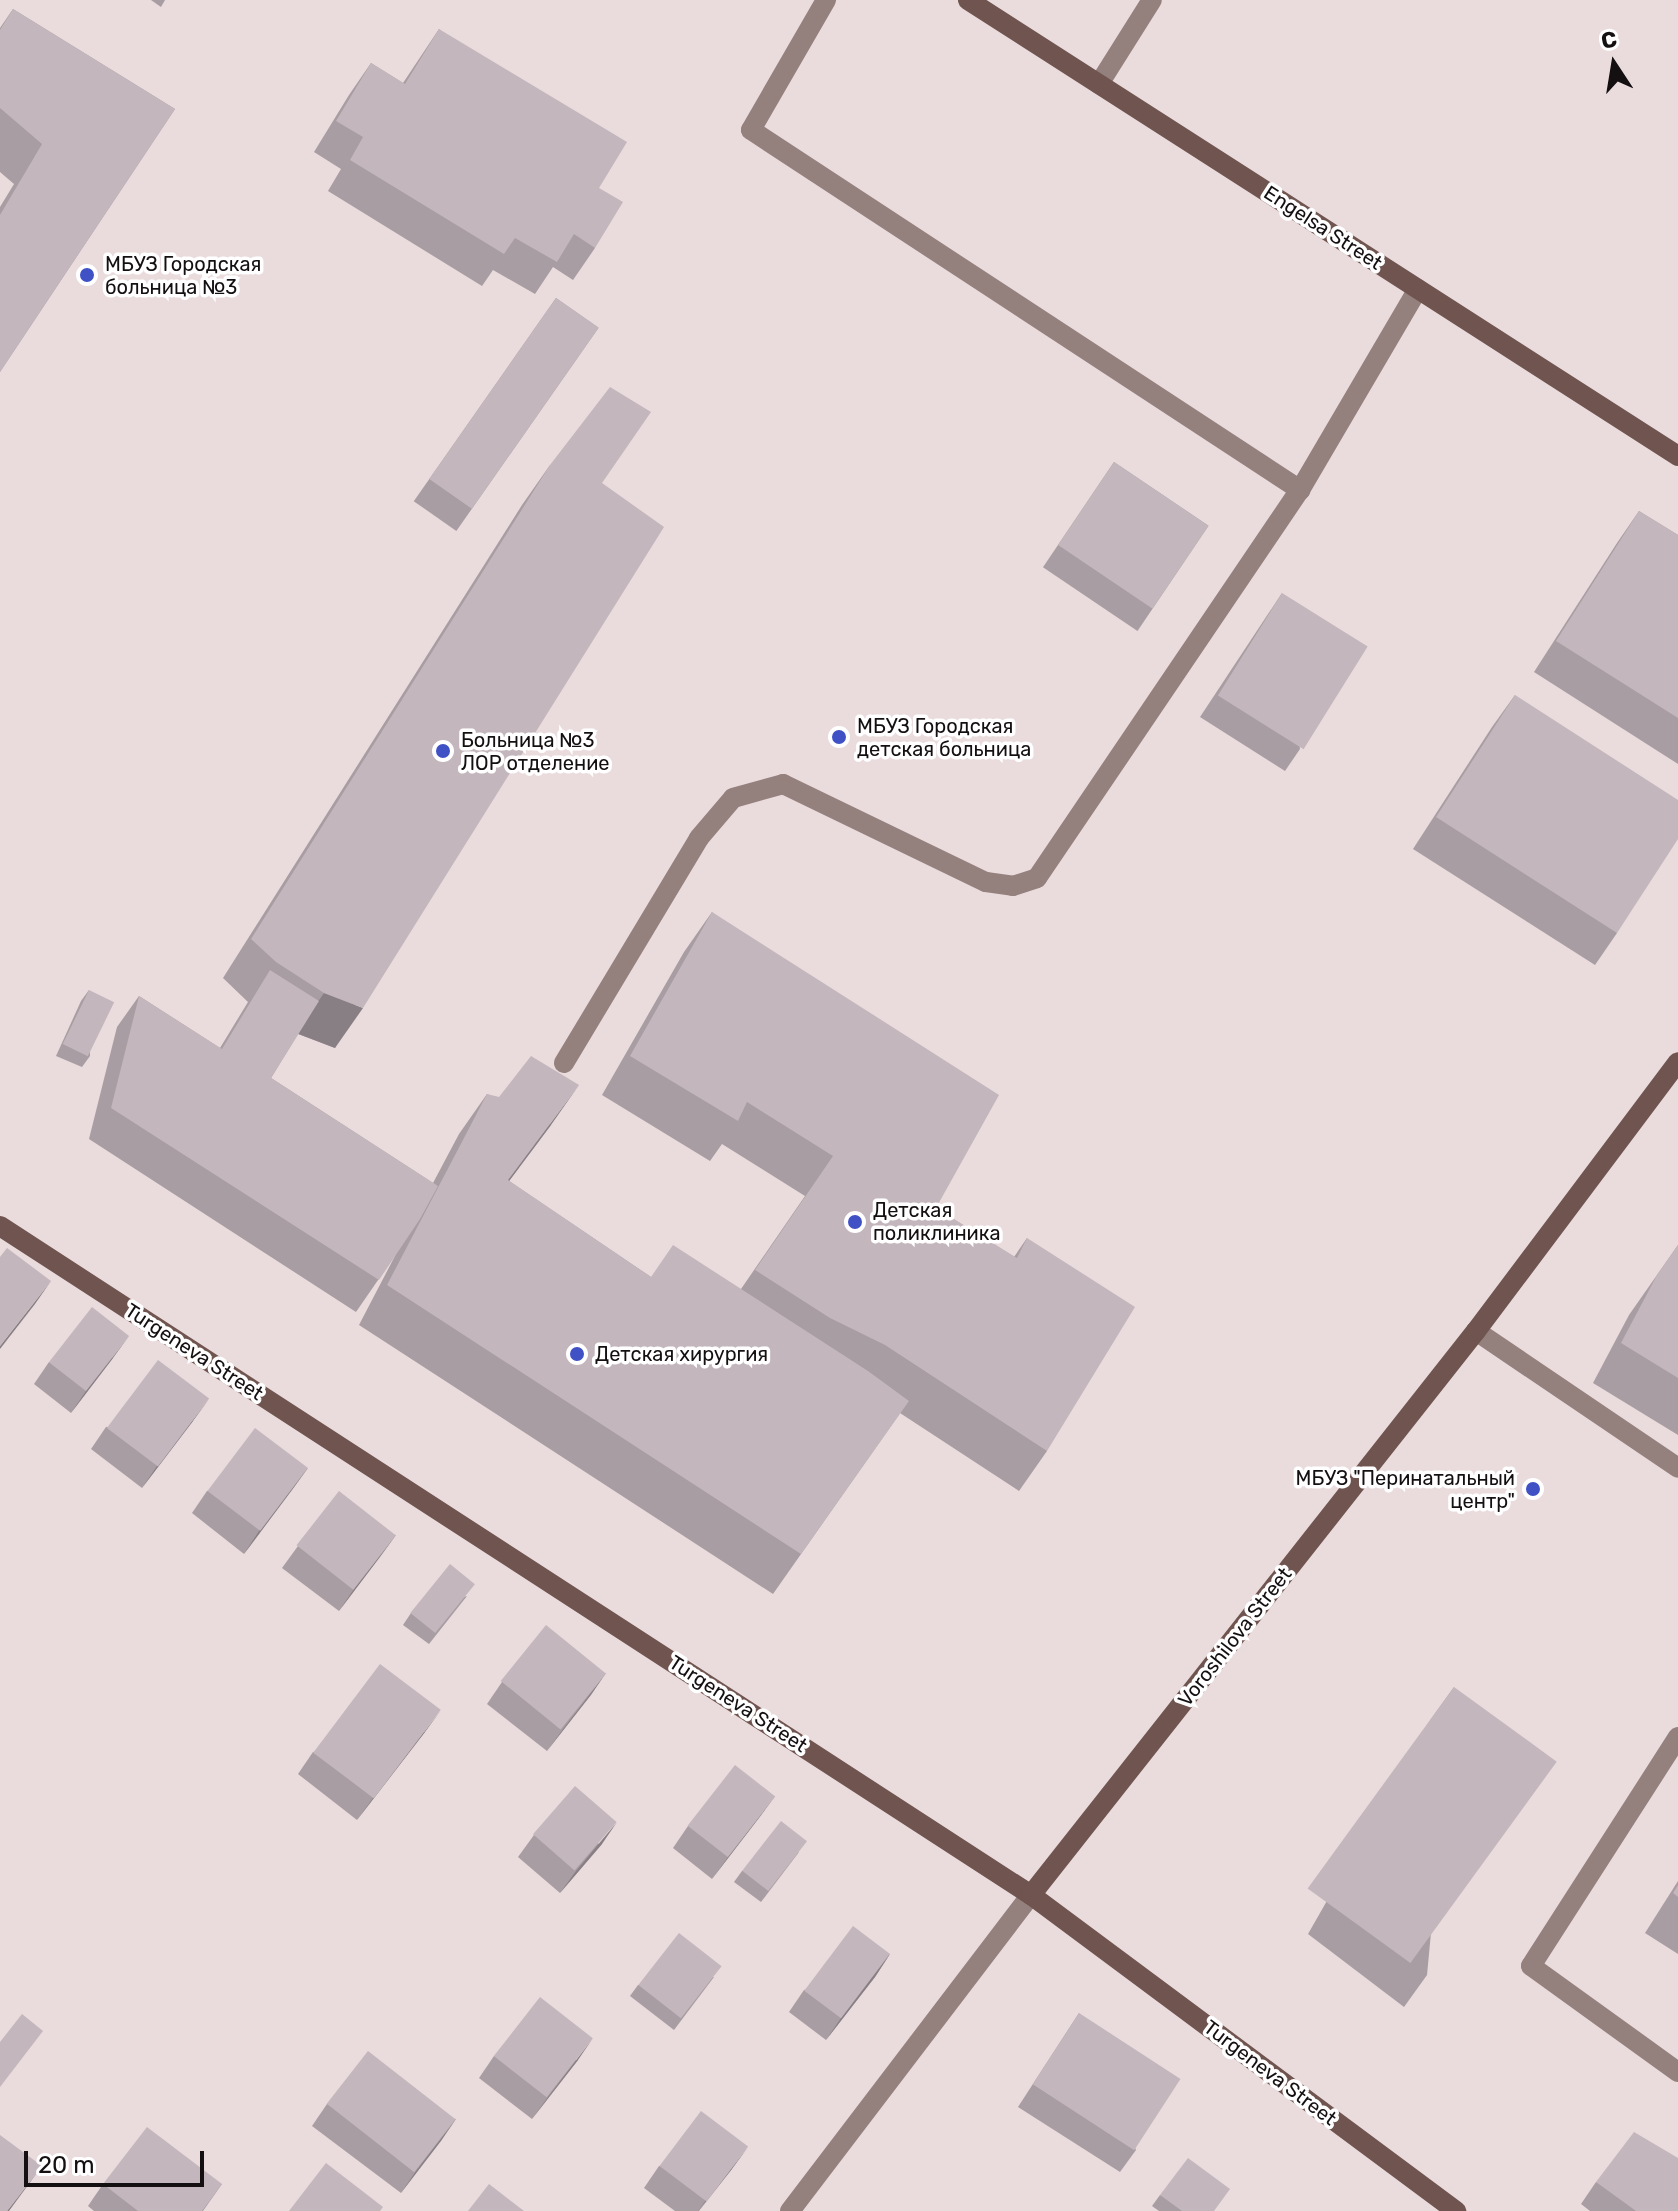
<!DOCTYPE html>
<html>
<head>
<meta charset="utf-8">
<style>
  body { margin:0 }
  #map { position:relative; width:1678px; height:2211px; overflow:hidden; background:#eadbdd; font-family:Rubik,sans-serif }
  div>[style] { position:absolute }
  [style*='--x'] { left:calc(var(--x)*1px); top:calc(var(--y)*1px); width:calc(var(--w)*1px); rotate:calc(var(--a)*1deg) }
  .lane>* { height:20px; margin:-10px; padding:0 10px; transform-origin:10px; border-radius:10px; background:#94807d }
  .street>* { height:20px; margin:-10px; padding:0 10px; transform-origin:10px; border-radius:10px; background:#94807d }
  .secondary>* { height:20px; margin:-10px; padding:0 10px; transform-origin:10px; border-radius:10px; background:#6f544f }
  .wall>* { inset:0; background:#a89da2; transform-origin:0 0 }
  .shaded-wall>* { inset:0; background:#887f84 }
  .building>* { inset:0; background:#c3b6bc; transform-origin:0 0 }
  .dots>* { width:22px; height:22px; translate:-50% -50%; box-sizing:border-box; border:4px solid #fff; border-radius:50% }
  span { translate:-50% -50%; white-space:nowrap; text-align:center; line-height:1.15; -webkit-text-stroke:7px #fff; paint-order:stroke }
  .street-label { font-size:20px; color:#140f10 }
  .poi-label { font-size:20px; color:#140f10 }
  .left { translate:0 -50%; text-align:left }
  .right { translate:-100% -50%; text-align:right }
  .north { position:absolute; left:1574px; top:24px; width:80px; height:80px; -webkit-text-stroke:6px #fff; paint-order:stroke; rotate:348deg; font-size:22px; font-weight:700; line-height:32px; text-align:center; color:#140f10 }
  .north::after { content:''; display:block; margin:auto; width:28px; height:36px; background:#140f10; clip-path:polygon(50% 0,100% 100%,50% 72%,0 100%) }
  .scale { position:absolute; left:24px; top:2151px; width:180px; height:36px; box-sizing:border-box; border:4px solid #140f10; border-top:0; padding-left:10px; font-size:24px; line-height:28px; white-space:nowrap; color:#140f10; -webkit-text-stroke:6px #fff; paint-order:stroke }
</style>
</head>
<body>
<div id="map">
  <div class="lane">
    <div style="--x:826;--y:0;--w:150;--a:120"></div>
    <div style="--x:751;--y:130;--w:657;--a:33.25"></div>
    <div style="--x:1300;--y:490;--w:233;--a:-59.6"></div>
    <div style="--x:564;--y:1063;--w:262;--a:-59"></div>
    <div style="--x:699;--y:838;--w:52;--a:-49.6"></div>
    <div style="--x:733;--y:798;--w:52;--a:-15.6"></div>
    <div style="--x:783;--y:784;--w:225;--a:25.8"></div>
    <div style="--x:986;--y:882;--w:27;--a:8"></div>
    <div style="--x:1013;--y:886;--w:25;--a:-18"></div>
    <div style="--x:1037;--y:878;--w:469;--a:-55.9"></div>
    <div style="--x:1476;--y:1331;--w:244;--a:34.1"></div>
    <div style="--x:1678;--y:1737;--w:272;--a:122.7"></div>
    <div style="--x:1531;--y:1966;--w:181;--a:35.8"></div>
  </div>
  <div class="street">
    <div style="--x:1099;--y:84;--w:99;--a:-57.8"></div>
    <div style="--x:790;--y:2211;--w:397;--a:-52.7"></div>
  </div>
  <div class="secondary">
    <div style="--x:968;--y:0;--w:844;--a:32.71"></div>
    <div style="--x:0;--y:1226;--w:1229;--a:32.98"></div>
    <div style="--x:1031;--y:1895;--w:530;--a:36.63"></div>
    <div style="--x:1031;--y:1895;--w:718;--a:-51.73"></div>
    <div style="--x:1476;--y:1331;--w:336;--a:-53.1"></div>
  </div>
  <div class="wall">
    <div style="clip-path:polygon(151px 0,165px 0,161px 7px)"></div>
    <div style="clip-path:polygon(13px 9px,175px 109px,0 372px,0 207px,14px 184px,0 172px,0 28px)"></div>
    <div style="clip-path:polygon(439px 29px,599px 188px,595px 248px,573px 280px,553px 267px,535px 294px,493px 270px,482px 286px,328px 191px,341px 169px,314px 152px,349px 95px,371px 63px,403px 83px)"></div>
    <div style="left:556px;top:298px;width:52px;height:248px;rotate:35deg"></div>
    <div style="left:1114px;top:462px;width:114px;height:127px;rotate:34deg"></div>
    <div style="clip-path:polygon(550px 465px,602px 483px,335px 1048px,298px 1034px,271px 1078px,433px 1183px,459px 1134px,487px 1094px,551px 1125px,509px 1181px,651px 1277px,741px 1289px,805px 1196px,722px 1144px,710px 1161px,602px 1095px,684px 952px,712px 912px,936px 1208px,1014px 1257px,1027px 1238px,1047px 1451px,1019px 1491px,900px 1413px,773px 1594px,359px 1325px,396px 1254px,356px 1312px,89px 1139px,117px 1027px,139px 996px,220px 1048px,248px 1002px,223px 978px,522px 505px)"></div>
    <div style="clip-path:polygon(1639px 511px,1678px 535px,1678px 764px,1534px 672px,1617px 543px)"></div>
    <div style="clip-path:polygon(1282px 593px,1300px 749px,1285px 771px,1200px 717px)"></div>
    <div style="clip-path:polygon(1515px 695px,1617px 933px,1595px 965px,1413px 849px,1492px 727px)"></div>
    <div style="clip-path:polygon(89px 990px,90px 1056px,82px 1067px,56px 1056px,81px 1001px)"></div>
    <div style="clip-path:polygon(1678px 1245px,1678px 1435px,1593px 1383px,1629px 1315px)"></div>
    <div style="clip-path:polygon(113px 1358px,71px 1413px,34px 1384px,49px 1362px)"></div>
    <div style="clip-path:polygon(193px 1421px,142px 1488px,91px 1449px,106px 1427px)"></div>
    <div style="clip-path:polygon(308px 1468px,244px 1554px,192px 1513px,207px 1491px)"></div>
    <div style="clip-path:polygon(396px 1535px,339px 1611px,282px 1568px,298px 1546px)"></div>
    <div style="clip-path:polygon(467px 1596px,429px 1644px,403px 1625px,411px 1613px)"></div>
    <div style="clip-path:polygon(606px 1673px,547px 1751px,487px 1704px,502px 1682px)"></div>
    <div style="clip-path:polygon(1454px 1687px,1427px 1975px,1404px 2007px,1308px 1934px,1431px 1719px)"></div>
    <div style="clip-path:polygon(425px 1732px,357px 1820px,298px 1774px,313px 1752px)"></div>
    <div style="clip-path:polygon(775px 1796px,712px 1879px,673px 1848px,688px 1826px)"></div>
    <div style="clip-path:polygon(534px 1835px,602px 1844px,560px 1893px,518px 1857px)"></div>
    <div style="clip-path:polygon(799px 1852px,761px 1902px,734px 1882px,742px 1871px)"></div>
    <div style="clip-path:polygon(1678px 1881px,1678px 1954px,1645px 1933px)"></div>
    <div style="clip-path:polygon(890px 1954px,875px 1977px,826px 2040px,789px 2012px,804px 1990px)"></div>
    <div style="clip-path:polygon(714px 1977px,674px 2030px,630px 1996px,638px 1985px)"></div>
    <div style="clip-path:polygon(1079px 2013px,1136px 2150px,1120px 2172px,1018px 2107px)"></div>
    <div style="clip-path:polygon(494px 2056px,578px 2060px,532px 2119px,479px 2078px)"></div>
    <div style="clip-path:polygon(327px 2104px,456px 2119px,401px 2193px,312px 2126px)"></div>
    <div style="clip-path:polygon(659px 2166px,732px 2169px,699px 2211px,675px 2211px,644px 2188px)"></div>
    <div style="clip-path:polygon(1596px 2182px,1678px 2211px,1590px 2211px,1581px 2204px)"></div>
    <div style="clip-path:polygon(103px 2184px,222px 2184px,203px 2211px,94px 2211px,88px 2206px)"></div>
    <div style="clip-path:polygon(1160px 2195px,1214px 2211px,1159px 2211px,1152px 2206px)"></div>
  </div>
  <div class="shaded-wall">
    <div style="clip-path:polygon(324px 993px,363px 1008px,335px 1048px,296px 1033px)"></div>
    <div style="clip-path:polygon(579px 1085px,551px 1125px,480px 1220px,508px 1180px)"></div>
    <div style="clip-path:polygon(51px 1281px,35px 1304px,0 1349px,0 1346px)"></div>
    <div style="clip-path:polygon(129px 1336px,113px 1358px,71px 1413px,86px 1391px)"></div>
    <div style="clip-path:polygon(209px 1399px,193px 1421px,142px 1488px,157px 1466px)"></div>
    <div style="clip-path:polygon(308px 1468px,292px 1490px,244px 1554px,259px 1531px)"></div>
    <div style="clip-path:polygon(396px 1535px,380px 1557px,339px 1611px,354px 1589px)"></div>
    <div style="clip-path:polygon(606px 1673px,591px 1695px,547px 1751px,563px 1729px)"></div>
    <div style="clip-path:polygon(441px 1710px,425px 1732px,357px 1820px,373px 1798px)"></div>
    <div style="clip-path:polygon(775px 1796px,759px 1818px,712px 1879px,728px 1857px)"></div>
    <div style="clip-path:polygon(617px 1822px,602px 1844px,560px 1893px,576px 1871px)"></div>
    <div style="clip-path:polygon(890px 1954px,875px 1977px,826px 2040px,841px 2018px)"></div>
    <div style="clip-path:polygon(593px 2038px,578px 2060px,532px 2119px,548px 2097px)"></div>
    <div style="clip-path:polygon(456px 2119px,441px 2141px,401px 2193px,416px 2171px)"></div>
    <div style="clip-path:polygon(748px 2147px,732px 2169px,698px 2211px,706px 2200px)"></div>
    <div style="clip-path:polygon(42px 2166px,9px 2211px,7px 2211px)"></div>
  </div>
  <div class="building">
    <div style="clip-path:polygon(13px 9px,175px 109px,0 372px,0 215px,42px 144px,0 108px,0 30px)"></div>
    <div style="clip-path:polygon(439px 29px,627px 142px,599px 188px,623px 202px,595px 248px,574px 234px,557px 262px,515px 238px,504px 254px,350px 160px,363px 137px,336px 121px,371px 63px,405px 84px)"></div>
    <div style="left:556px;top:298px;width:52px;height:221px;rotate:35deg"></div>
    <div style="clip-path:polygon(610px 387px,651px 412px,602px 483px,664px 527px,363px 1008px,324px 993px,276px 962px,251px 939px,550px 465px)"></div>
    <div style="left:1114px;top:462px;width:114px;height:100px;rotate:34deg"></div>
    <div style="clip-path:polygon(1639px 511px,1678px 535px,1678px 718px,1556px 641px)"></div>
    <div style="left:1282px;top:593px;width:101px;height:121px;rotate:32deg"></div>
    <div style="clip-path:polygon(1515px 695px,1678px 800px,1678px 839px,1617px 933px,1436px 817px)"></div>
    <div style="clip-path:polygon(712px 912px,999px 1095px,936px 1208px,1017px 1258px,1027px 1238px,1135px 1307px,1047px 1451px,885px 1345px,830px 1318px,755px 1270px,833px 1156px,747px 1102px,738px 1121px,630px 1056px)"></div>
    <div style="clip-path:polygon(270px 970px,319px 1001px,271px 1078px,438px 1186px,420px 1219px,379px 1280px,111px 1108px,139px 996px,222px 1049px)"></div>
    <div style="left:89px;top:990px;width:28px;height:60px;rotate:26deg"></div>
    <div style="clip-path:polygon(531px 1056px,579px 1085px,508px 1180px,651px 1277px,673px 1245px,868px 1371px,909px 1401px,801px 1554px,387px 1285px,487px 1094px,499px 1097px)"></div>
    <div style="clip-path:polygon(1678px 1245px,1678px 1378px,1621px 1343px,1657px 1275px)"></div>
    <div style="clip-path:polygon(7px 1248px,51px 1281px,0 1346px,0 1257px)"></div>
    <div style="left:92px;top:1307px;width:47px;height:70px;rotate:38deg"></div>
    <div style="left:158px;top:1360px;width:64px;height:85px;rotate:37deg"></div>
    <div style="left:255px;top:1428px;width:66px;height:79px;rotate:37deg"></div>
    <div style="left:339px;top:1491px;width:72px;height:69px;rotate:38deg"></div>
    <div style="left:450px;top:1564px;width:32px;height:63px;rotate:39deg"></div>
    <div style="left:546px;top:1625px;width:77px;height:72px;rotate:39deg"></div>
    <div style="left:380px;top:1664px;width:76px;height:111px;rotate:37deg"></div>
    <div style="left:1454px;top:1687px;width:127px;height:249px;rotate:36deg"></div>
    <div style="left:735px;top:1765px;width:51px;height:77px;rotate:38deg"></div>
    <div style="left:575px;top:1786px;width:55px;height:64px;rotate:41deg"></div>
    <div style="left:781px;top:1821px;width:33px;height:63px;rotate:38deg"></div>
    <div style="clip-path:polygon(1678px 1885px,1678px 1897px,1673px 1893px)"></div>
    <div style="left:853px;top:1926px;width:46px;height:81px;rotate:37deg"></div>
    <div style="left:679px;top:1933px;width:54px;height:66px;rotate:38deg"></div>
    <div style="left:540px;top:1997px;width:67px;height:75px;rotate:38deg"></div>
    <div style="left:1079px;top:2013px;width:121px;height:85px;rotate:33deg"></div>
    <div style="clip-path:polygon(22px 2014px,43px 2031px,0 2087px,0 2042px)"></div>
    <div style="left:368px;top:2051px;width:111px;height:67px;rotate:38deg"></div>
    <div style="left:701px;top:2111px;width:59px;height:69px;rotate:37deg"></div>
    <div style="clip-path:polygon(147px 2127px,222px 2184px,202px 2211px,138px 2211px,103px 2184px)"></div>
    <div style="clip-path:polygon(1634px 2132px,1678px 2158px,1678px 2211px,1636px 2211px,1596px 2182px)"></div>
    <div style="clip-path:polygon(0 2135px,42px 2166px,7px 2211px,0 2211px)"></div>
    <div style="clip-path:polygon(1188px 2158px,1230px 2189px,1214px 2211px,1182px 2211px,1160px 2195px)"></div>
    <div style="clip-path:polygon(326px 2163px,383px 2207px,380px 2211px,289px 2211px)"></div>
    <div style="clip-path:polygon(489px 2184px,524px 2211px,468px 2211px)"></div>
  </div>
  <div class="dots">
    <div style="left:87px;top:275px;background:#3f51c5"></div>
    <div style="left:839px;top:737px;background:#3f51c5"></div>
    <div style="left:443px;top:751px;background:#3f51c5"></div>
    <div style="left:855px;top:1222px;background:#3f51c5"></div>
    <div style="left:577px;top:1354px;background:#3f51c5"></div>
    <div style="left:1533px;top:1489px;background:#3f51c5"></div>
  </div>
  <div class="street-label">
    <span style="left:1323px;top:228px;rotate:33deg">Engelsa Street</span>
    <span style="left:194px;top:1352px;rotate:33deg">Turgeneva Street</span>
    <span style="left:1235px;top:1637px;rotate:-52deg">Voroshilova Street</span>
    <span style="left:738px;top:1704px;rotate:33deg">Turgeneva Street</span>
    <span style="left:1270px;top:2073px;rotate:37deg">Turgeneva Street</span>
  </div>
  <div class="poi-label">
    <span class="left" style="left:105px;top:276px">МБУЗ Городская<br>больница №3</span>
    <span class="left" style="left:857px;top:738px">МБУЗ Городская<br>детская больница</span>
    <span class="left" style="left:461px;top:752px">Больница №3<br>ЛОР отделение</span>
    <span class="left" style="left:873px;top:1222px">Детская<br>поликлиника</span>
    <span class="left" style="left:595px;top:1354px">Детская хирургия</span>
    <span class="right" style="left:1515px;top:1490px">МБУЗ "Перинатальный<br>центр"</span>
  </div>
  <div class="north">С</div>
  <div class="scale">20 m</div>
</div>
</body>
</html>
